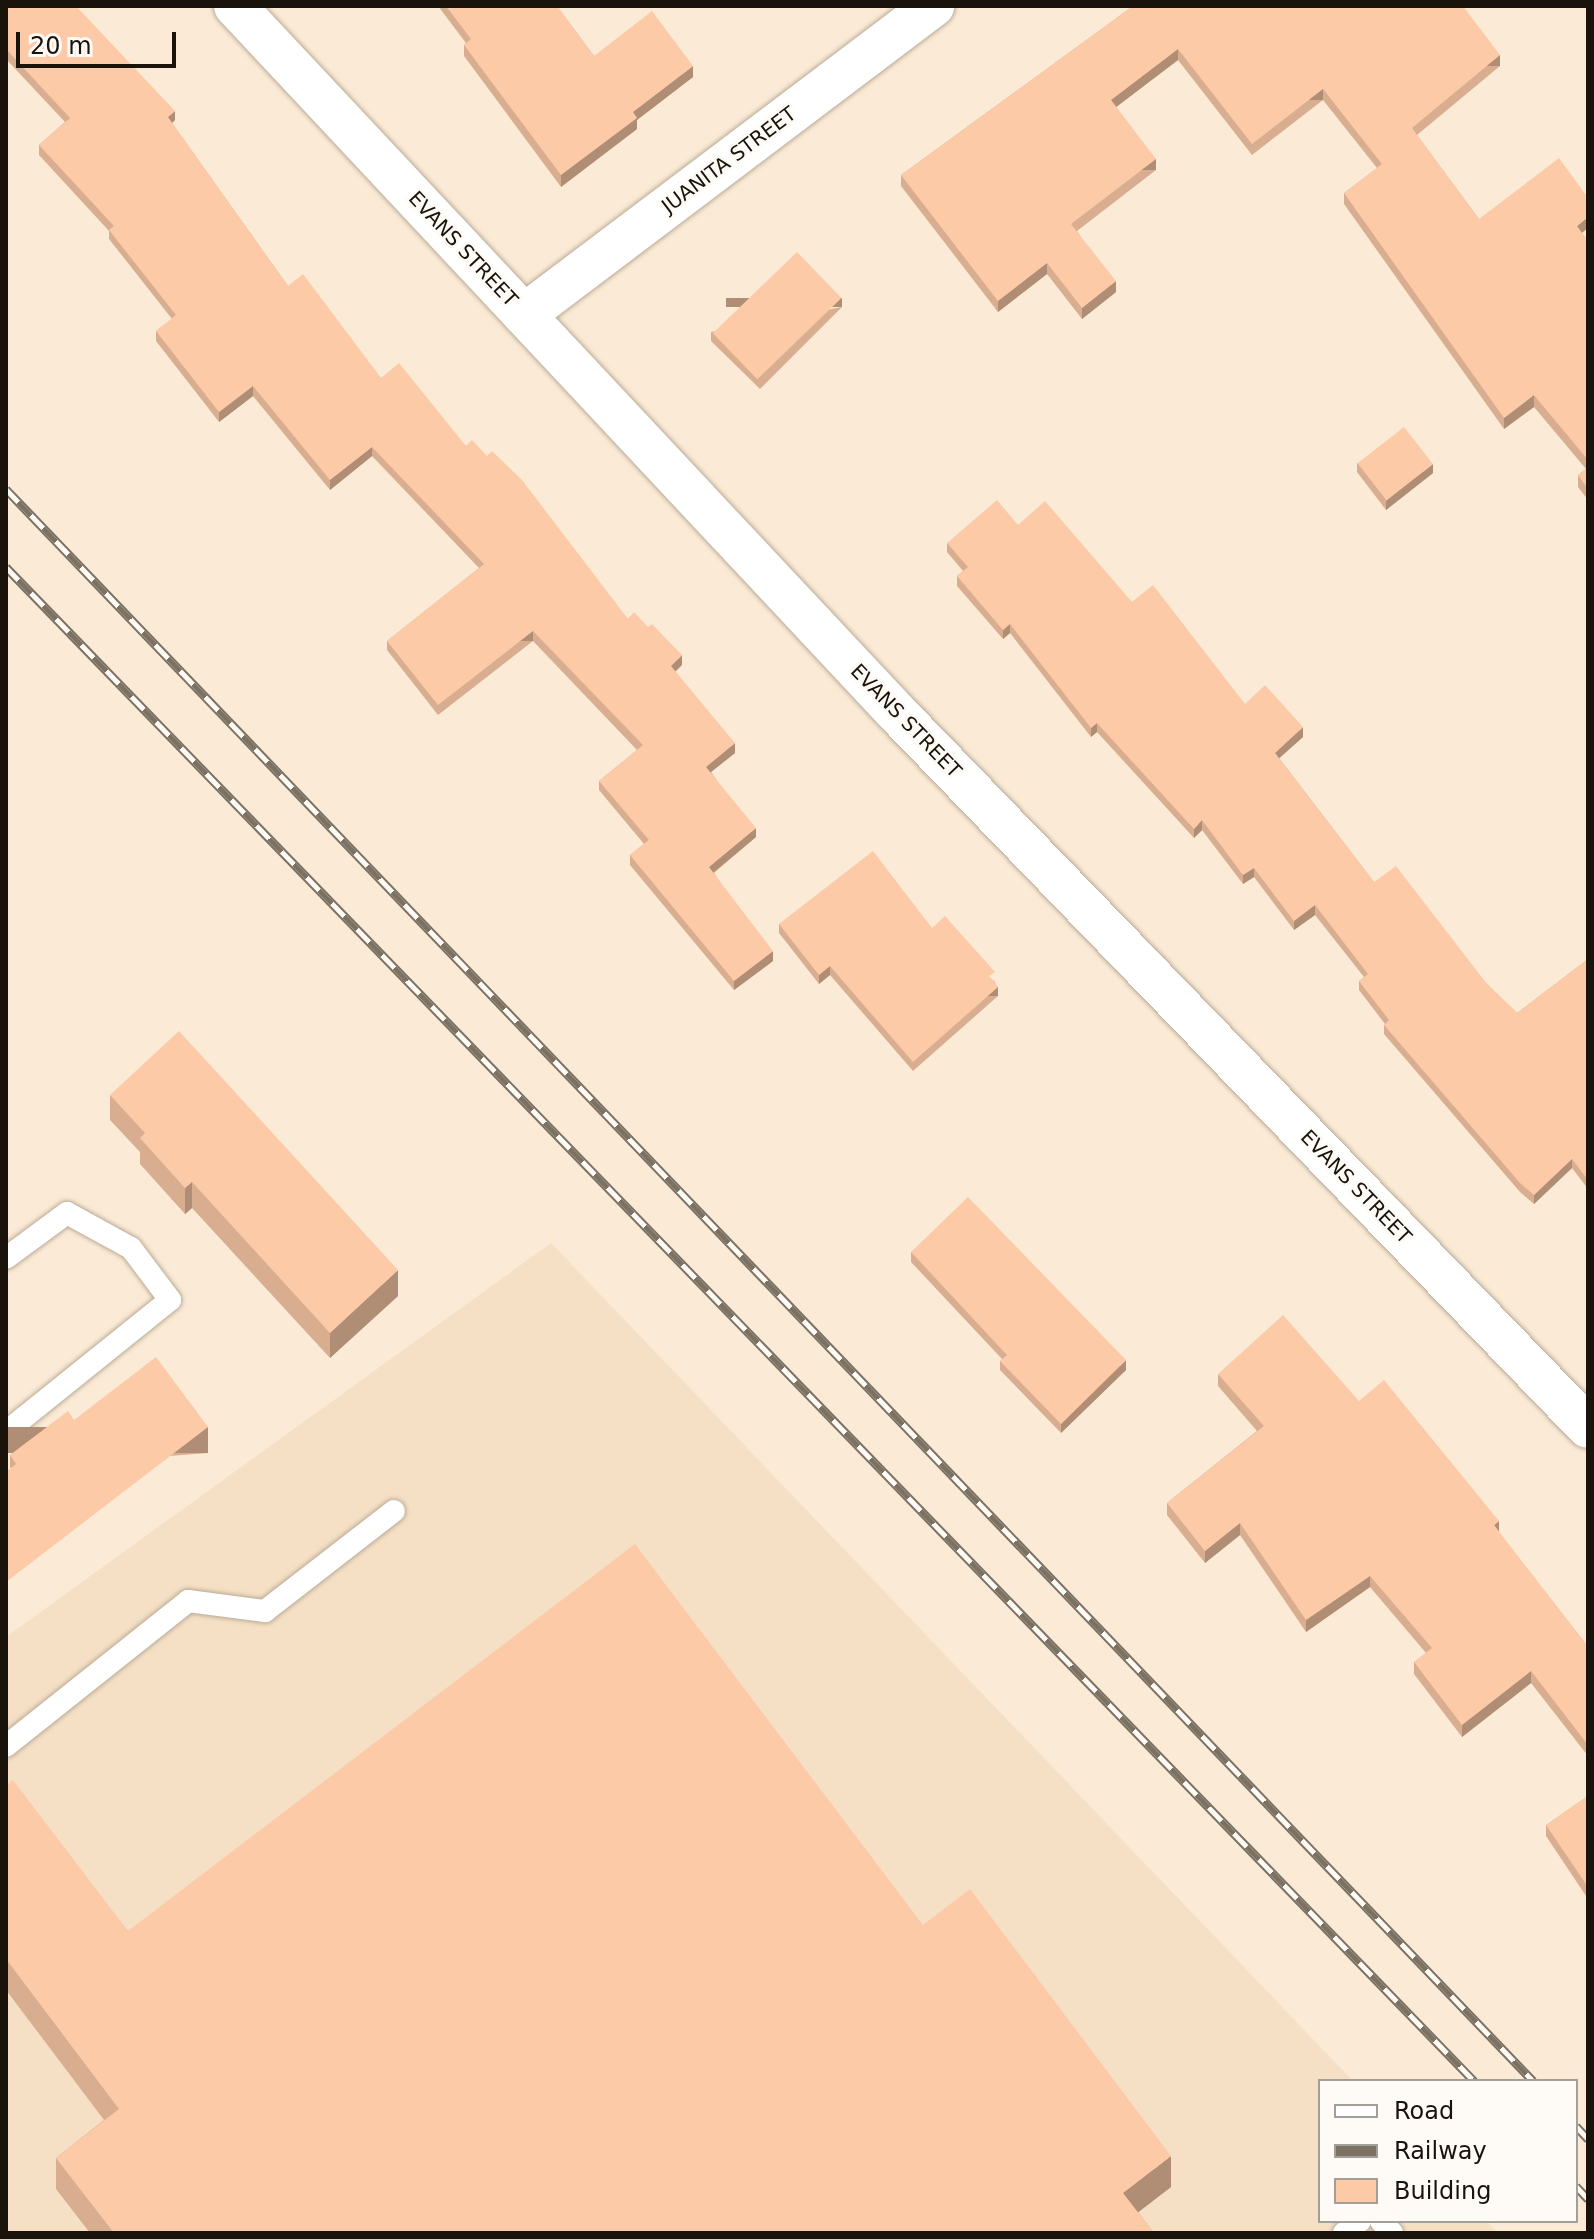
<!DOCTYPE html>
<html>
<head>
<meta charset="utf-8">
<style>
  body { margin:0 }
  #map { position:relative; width:1594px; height:2239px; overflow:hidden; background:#fbebd6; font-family:"DejaVu Sans",sans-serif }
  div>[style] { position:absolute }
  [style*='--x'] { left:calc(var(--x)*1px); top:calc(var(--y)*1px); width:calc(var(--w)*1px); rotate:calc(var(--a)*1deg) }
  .built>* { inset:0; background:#f5e0c5 }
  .roads { filter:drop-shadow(0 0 2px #baab97) drop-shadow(0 0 2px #baab97) }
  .service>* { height:22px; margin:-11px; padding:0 11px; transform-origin:11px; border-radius:11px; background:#fff }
  .minor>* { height:42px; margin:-21px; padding:0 21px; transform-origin:21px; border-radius:21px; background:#fff }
  .rail>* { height:9px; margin-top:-4.5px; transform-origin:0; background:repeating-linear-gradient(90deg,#fefbf6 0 18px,#7c7264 0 36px); box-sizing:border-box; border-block:2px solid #7c7264 }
  .wall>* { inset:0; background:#d9ae90 }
  .shaded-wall>* { inset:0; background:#b08d75; transform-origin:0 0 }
  .building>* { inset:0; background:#fccaa7; transform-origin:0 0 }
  span { translate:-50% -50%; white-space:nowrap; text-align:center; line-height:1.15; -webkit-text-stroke:6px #fefbf6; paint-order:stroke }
  .street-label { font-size:20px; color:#19130c }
  .frame { position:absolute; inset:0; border:8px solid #19130c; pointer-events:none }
  .legend { position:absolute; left:1318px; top:2079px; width:260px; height:144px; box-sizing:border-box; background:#fefbf6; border:2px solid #a29e98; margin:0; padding:10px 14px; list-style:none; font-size:24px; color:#19130c }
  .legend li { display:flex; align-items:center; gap:16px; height:40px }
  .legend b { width:40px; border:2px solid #a29e98 }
  .scale { position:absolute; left:16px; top:32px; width:160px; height:36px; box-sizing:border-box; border:4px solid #19130c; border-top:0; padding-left:10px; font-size:24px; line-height:28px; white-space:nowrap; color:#19130c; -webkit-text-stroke:6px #fefbf6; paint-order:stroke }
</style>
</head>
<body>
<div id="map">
  <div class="built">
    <div style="clip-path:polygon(551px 1243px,1353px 2081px,1320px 2081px,1320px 2221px,1486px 2221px,1498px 2233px,6px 2233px,6px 1637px)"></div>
  </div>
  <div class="roads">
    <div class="service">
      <div style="--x:6;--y:1258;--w:76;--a:-36.4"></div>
      <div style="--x:67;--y:1213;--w:73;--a:28.7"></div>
      <div style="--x:131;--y:1248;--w:65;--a:53.1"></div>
      <div style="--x:170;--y:1300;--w:211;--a:141.2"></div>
      <div style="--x:6;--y:1746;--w:233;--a:-38.5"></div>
      <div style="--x:188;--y:1601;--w:78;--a:7.4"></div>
      <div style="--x:265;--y:1611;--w:163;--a:-37.8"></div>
      <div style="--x:1381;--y:2221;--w:16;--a:47"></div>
      <div style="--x:1344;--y:2233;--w:20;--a:-37"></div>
    </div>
    <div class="minor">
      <div style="--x:235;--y:6;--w:966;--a:46.89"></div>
      <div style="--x:895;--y:711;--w:996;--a:45.94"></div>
      <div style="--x:524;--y:315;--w:513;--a:-37.07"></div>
    </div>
  </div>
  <div class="rail">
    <div style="--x:6;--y:489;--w:2206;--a:46.19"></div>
    <div style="--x:6;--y:567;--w:2109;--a:45.88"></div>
    <div style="--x:1576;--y:2126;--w:18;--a:47"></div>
    <div style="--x:1576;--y:2186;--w:18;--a:47"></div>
  </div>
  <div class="wall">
    <div style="clip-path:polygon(6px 6px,175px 120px,172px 123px,288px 286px,381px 378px,466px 446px,628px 619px,682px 665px,675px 671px,735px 753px,711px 772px,756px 837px,714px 873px,773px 961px,734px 990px,630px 865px,630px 855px,644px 844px,599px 790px,599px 781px,637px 750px,533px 641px,438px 715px,387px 650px,387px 641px,479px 568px,372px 456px,330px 490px,253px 396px,219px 422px,156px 341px,156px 331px,172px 319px,109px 239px,109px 231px,39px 155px,39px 145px,65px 122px,6px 59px)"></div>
    <div style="clip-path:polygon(438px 6px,557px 6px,594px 56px,693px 77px,637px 120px,637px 129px,561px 187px,464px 56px,464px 45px,466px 43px)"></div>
    <div style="clip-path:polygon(1133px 6px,1500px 66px,1417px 135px,1479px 219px,1582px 233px,1588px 241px,1588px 500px,1578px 487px,1578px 475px,1586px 469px,1534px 407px,1504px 429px,1344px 204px,1344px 193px,1377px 168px,1323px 100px,1252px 155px,1178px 60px,1116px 107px,1156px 170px,1077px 231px,1116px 292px,1082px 319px,1047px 274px,998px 312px,901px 186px,901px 175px)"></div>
    <div style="clip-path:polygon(842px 307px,760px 389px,711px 341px,711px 332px)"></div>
    <div style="clip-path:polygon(1357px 463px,1433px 473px,1386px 510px,1357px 472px)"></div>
    <div style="clip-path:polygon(1018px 525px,1132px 602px,1245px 704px,1303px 737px,1279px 758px,1374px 882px,1487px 984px,1517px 1013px,1588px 959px,1588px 1189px,1572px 1168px,1534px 1204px,1520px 1192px,1384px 1034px,1384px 1025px,1385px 1024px,1359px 990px,1359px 981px,1364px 977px,1315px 915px,1294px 930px,1254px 877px,1243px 884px,1202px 830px,1194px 838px,1097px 732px,1091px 737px,1010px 633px,1003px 639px,957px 586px,957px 576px,963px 571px,947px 552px,947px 543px)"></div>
    <div style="clip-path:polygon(779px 924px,932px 928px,995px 982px,998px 996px,913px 1071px,830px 975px,819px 984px,779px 933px)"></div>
    <div style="clip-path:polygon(110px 1095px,398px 1296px,330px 1358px,192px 1208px,185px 1214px,140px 1164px,140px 1152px,110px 1120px)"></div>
    <div style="clip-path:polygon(911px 1252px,1126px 1370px,1061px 1433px,1000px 1370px,1000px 1361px,1002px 1359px,911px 1262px)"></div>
    <div style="clip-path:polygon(1218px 1374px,1359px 1401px,1499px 1533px,1586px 1644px,1588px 1642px,1588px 1756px,1531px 1683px,1462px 1737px,1414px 1674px,1414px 1662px,1426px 1653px,1370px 1587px,1306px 1632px,1240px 1535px,1205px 1563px,1167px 1515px,1167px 1503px,1257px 1431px,1218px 1386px)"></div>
    <div style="clip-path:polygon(74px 1420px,208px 1453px,10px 1468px,10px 1455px)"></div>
    <div style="clip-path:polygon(6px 1786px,128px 1931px,923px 1925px,1171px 2187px,1138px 2212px,1154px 2233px,90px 2233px,56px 2189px,56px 2158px,104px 2120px,6px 1990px)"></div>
    <div style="clip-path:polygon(1588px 1796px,1588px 1899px,1546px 1836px,1546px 1825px)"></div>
  </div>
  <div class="shaded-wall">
    <div style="clip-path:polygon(1178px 49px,1178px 60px,1111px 111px,1111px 100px)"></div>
    <div style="left:1500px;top:55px;width:11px;height:114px;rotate:90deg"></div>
    <div style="clip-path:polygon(693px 66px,693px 77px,637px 120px,637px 129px,561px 187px,561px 175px,633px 112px)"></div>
    <div style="left:1323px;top:89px;width:11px;height:90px;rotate:90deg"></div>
    <div style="clip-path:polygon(175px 111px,175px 120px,168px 127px,168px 117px)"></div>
    <div style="left:1156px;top:159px;width:11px;height:107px;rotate:90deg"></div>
    <div style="clip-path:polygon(1588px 217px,1588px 228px,1577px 237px,1577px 226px)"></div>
    <div style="clip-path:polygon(1047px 263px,1047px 274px,998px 312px,998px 301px)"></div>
    <div style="clip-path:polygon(1116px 281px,1116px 292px,1082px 319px,1082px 308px)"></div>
    <div style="left:842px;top:298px;width:9px;height:116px;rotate:90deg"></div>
    <div style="clip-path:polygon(253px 386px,253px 396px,219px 422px,219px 412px)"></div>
    <div style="clip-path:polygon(1534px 395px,1534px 407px,1504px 429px,1504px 418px)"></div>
    <div style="clip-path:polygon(372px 447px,372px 456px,330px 490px,330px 480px)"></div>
    <div style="clip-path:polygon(1433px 464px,1433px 473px,1386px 510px,1386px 501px)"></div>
    <div style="clip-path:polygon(1010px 624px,1010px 633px,1003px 639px,1003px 630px)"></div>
    <div style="left:533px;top:631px;width:10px;height:120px;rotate:90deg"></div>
    <div style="clip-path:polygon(682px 655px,682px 665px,671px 676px,671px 666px)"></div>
    <div style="clip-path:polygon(1097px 723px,1097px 732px,1091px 737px,1091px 728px)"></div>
    <div style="clip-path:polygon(1303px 727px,1303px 737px,1275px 762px,1275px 753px)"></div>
    <div style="clip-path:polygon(735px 743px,735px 753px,706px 776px,706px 767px)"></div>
    <div style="clip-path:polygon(1202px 820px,1202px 830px,1194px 838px,1194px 829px)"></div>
    <div style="clip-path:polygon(756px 828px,756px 837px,709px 876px,709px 867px)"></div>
    <div style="clip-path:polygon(1254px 868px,1254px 877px,1243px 884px,1243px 875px)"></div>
    <div style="clip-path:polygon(1315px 905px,1315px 915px,1294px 930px,1294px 921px)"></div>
    <div style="clip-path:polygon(773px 951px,773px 961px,734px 990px,734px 981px)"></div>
    <div style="clip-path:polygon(830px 966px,830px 975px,819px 984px,819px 975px)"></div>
    <div style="left:998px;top:987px;width:9px;height:113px;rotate:90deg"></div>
    <div style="clip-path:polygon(1572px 1159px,1572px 1168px,1534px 1204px,1534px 1195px)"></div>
    <div style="clip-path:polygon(192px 1182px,192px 1208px,185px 1214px,185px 1188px)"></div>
    <div style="clip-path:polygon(398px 1270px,398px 1296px,330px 1358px,330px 1333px)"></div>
    <div style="clip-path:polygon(1126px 1360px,1126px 1370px,1061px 1433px,1061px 1424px)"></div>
    <div style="left:208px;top:1427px;width:26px;height:255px;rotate:90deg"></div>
    <div style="clip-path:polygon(1499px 1521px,1499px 1533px,1494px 1525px)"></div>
    <div style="clip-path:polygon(1240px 1523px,1240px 1535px,1205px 1563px,1205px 1551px)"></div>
    <div style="clip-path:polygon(1370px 1576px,1370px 1587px,1306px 1632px,1306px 1620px)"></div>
    <div style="clip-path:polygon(1531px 1671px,1531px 1683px,1462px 1737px,1462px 1725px)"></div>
    <div style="clip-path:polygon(1171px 2156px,1171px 2187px,1123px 2224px,1123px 2193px)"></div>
  </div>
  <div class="building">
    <div style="clip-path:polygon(6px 6px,76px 6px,175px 111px,168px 117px,288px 286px,303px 274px,381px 378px,399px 363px,466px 446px,472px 440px,487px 456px,492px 451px,522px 480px,628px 619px,634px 612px,648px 627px,652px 624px,682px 655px,671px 666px,735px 743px,706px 767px,756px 828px,709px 867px,773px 951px,734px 981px,630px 855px,649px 840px,599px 781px,643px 745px,533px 631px,438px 705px,387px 641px,484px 564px,372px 447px,330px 480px,253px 386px,219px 412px,156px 331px,176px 315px,109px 230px,114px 226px,39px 145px,70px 118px,6px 49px)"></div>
    <div style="clip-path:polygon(446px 6px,557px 6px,594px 56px,652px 11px,693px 66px,633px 112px,637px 118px,561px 175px,464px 45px,471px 39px)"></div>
    <div style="clip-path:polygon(1133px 6px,1463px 6px,1500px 55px,1412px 128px,1479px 219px,1559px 158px,1588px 198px,1588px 217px,1577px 226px,1588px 241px,1588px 460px,1534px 395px,1504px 418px,1344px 193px,1382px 164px,1323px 89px,1252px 144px,1178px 49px,1111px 100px,1156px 159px,1071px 224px,1116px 281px,1082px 308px,1047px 263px,998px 301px,901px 175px)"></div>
    <div style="left:797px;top:252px;width:64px;height:117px;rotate:46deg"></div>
    <div style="left:1404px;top:427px;width:47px;height:59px;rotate:52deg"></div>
    <div style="clip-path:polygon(1588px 467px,1588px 489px,1578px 475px)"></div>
    <div style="clip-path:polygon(997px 500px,1018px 525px,1045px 501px,1132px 602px,1153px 585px,1245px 704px,1265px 685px,1303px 727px,1275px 753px,1374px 882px,1396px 866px,1487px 984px,1517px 1013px,1588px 959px,1588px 1180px,1572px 1159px,1534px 1195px,1520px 1183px,1384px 1025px,1389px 1020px,1359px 981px,1368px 974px,1315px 905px,1294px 921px,1254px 868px,1243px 875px,1202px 820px,1194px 829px,1097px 723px,1091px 728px,1010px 624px,1003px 630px,957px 576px,968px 567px,947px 543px)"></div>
    <div style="clip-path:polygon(873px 851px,932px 928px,945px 916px,995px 972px,989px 976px,998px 987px,913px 1062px,830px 966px,819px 975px,779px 924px)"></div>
    <div style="clip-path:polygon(179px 1031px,398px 1270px,330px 1333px,192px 1182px,185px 1188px,140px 1138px,145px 1133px,110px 1095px)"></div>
    <div style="clip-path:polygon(968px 1197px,1126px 1360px,1061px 1424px,1000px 1361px,1007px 1355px,911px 1252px)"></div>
    <div style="clip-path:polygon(1283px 1315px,1359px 1401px,1384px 1380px,1499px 1521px,1494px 1525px,1586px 1644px,1588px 1642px,1588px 1745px,1531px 1671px,1462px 1725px,1414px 1662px,1432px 1648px,1370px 1576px,1306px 1620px,1240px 1523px,1205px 1551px,1167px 1503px,1264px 1426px,1218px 1374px)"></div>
    <div style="clip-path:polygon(156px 1357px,208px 1427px,6px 1582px,6px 1472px,16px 1464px,10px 1455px,68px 1411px,74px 1420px)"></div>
    <div style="clip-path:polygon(635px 1544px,923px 1925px,970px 1889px,1171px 2156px,1123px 2193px,1154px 2233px,114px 2233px,56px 2158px,119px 2109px,6px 1959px,6px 1786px,13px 1780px,128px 1931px)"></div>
    <div style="clip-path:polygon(1588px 1796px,1588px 1887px,1546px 1825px)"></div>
  </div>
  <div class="street-label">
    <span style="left:729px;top:160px;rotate:-37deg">JUANITA STREET</span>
    <span style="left:463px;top:249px;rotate:47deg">EVANS STREET</span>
    <span style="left:906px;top:721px;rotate:46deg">EVANS STREET</span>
    <span style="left:1356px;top:1187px;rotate:46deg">EVANS STREET</span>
  </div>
  <div class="frame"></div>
  <ul class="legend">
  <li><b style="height:10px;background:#fff"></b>Road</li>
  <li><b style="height:10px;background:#7c7264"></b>Railway</li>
  <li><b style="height:22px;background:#fccaa7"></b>Building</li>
  </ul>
  <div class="scale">20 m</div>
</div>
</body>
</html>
